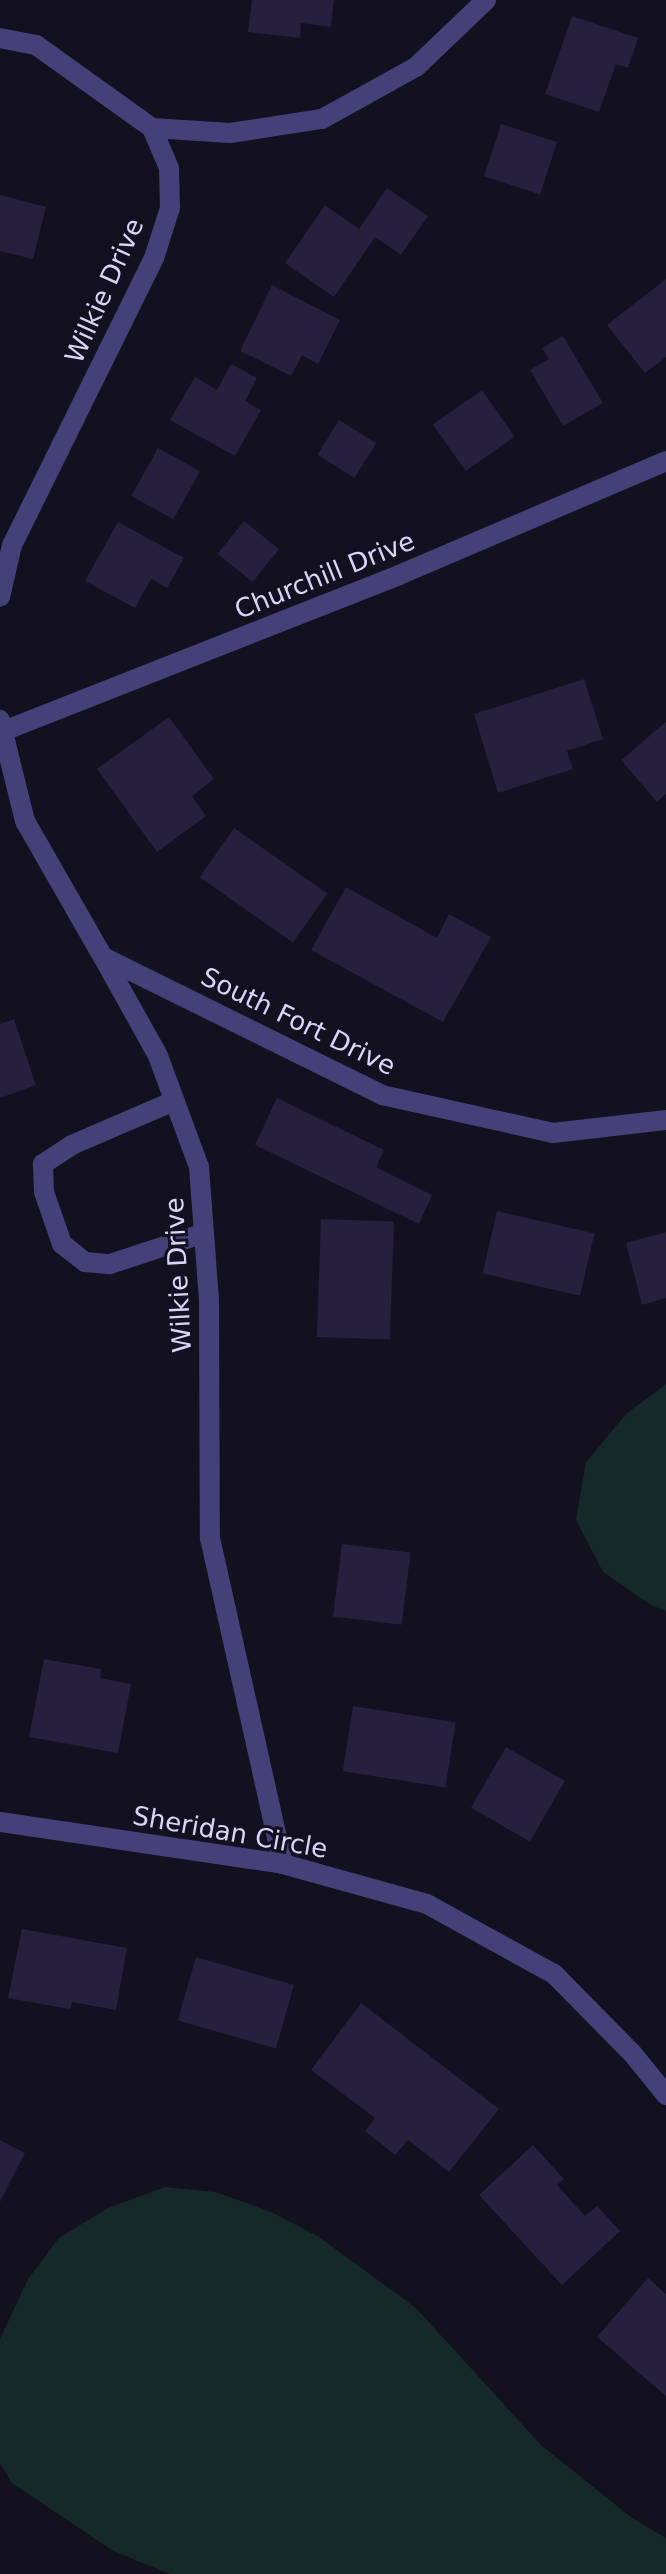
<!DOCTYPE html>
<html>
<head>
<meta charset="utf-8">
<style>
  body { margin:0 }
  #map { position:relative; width:666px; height:2574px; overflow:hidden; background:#131020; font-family:"DejaVu Sans",sans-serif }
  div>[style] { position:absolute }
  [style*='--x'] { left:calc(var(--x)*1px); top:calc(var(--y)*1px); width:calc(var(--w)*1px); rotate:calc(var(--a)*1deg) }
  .green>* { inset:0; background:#142928 }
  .building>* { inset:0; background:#261f3e; transform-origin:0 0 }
  .service>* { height:20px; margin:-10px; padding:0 10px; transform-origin:10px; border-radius:10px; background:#444178 }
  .minor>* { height:20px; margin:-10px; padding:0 10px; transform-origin:10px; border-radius:10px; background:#444178 }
  .tertiary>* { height:20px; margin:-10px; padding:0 10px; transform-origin:10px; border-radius:10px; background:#444178 }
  span { translate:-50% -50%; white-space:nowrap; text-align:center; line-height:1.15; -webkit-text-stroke:6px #131020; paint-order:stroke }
  .street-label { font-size:26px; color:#d9d5f9 }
</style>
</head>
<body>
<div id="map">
  <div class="green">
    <div style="clip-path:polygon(666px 1384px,666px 1611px,651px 1605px,603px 1572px,576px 1520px,586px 1462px,626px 1414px)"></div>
    <div style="clip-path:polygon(165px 2187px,216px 2192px,271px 2212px,319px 2237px,416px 2308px,541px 2445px,632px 2518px,666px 2538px,666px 2574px,170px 2574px,113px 2551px,12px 2483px,0 2464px,0 2339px,28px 2279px,59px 2238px,108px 2208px)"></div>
  </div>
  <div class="building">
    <div style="clip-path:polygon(252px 0,334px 0,331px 27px,301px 23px,300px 38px,248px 32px)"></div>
    <div style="clip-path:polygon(572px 16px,638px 38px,628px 68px,616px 64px,599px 112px,545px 94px)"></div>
    <div style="left:501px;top:124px;width:59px;height:55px;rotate:18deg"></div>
    <div style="clip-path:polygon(387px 188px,428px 216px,401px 255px,375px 237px,334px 297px,285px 263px,325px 205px,359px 229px)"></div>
    <div style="clip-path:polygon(0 195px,46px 207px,33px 259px,0 251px)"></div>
    <div style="clip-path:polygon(666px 279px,666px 357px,645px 373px,607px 325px)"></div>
    <div style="clip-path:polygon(272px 285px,340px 320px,318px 364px,302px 355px,291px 376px,240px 351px)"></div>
    <div style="clip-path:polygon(563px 336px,603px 403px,563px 426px,530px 370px,549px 359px,542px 348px)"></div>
    <div style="clip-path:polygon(231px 364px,257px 378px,245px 401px,261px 410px,235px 456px,170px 420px,195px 377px,217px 390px)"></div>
    <div style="left:482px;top:390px;width:57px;height:60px;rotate:55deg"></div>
    <div style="left:339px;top:420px;width:44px;height:41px;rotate:32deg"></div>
    <div style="left:158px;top:448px;width:48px;height:55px;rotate:29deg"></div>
    <div style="left:244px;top:521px;width:45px;height:42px;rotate:39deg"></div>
    <div style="clip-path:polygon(118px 522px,184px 558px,167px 588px,151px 579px,135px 608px,85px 581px)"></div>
    <div style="clip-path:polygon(584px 679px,603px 739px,567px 751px,573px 769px,498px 793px,474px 714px)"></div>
    <div style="clip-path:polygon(169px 717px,214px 779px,192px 796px,206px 816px,157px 852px,97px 769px)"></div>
    <div style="clip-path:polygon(666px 722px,666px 794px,657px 802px,621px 760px)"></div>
    <div style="left:234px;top:828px;width:114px;height:60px;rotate:35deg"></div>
    <div style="clip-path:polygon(346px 887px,437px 938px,449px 914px,491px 937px,443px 1022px,311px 950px)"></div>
    <div style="clip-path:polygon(14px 1019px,36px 1085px,0 1098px,0 1024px)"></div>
    <div style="clip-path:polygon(277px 1098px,384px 1150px,376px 1167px,432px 1195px,419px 1224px,255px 1145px)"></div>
    <div style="left:497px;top:1211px;width:100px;height:64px;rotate:13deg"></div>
    <div style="left:321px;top:1219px;width:73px;height:118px;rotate:2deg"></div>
    <div style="clip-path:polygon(666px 1232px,666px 1298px,642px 1305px,626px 1243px)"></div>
    <div style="left:342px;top:1544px;width:69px;height:73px;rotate:7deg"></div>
    <div style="clip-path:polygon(44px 1659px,101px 1669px,100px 1678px,131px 1684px,118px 1753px,29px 1737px)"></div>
    <div style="left:353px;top:1706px;width:104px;height:66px;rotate:9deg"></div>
    <div style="left:506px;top:1747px;width:68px;height:70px;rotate:30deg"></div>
    <div style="clip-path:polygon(22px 1929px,127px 1948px,116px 2010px,72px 2002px,70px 2009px,8px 1998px)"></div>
    <div style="left:196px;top:1957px;width:102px;height:66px;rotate:16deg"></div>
    <div style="clip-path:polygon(361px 2003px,499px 2109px,449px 2172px,408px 2140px,395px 2155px,365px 2131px,375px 2118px,311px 2070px)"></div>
    <div style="clip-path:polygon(0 2140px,25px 2153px,0 2202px)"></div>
    <div style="clip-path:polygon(533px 2145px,564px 2179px,557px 2185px,585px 2216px,597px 2206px,620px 2231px,562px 2285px,479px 2195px)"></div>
    <div style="clip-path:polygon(648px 2278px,666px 2294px,666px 2396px,597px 2337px)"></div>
  </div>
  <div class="service">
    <div style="--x:174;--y:1101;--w:111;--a:156.7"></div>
    <div style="--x:72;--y:1145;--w:35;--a:147"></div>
    <div style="--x:43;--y:1164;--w:28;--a:88"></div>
    <div style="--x:44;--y:1192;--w:55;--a:70.9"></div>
    <div style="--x:62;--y:1244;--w:29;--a:38"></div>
    <div style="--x:85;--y:1262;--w:25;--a:5"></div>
    <div style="--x:110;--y:1264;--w:97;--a:-18.1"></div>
  </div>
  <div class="minor">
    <div style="--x:152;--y:128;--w:78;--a:3.7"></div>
    <div style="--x:230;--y:133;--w:93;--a:-8.7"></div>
    <div style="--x:322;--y:119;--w:107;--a:-29"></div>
    <div style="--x:416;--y:67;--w:97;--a:-43.7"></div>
    <div style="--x:103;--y:957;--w:113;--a:60.9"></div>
    <div style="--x:158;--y:1056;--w:118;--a:69.7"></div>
    <div style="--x:199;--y:1167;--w:132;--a:85.7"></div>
    <div style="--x:209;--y:1299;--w:239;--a:89.8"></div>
    <div style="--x:210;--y:1538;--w:334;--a:77.4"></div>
    <div style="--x:0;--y:1822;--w:286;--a:8.4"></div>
    <div style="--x:283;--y:1864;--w:149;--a:15.5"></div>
    <div style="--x:427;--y:1904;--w:145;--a:28.9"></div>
    <div style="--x:554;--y:1974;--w:111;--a:45.4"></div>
    <div style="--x:632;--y:2053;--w:54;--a:51"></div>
  </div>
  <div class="tertiary">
    <div style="--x:0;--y:38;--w:37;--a:11"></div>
    <div style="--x:36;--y:45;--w:143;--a:35.6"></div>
    <div style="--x:152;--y:128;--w:43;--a:67"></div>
    <div style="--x:169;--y:168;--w:40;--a:88.6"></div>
    <div style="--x:170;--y:208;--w:52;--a:107.7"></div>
    <div style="--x:154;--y:258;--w:320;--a:116.3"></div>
    <div style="--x:12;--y:545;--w:53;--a:103"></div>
    <div style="--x:0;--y:720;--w:104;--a:76.1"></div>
    <div style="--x:25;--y:821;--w:157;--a:60.2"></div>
    <div style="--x:103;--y:957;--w:311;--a:26.3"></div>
    <div style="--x:382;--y:1095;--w:175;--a:12.5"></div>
    <div style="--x:553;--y:1133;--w:114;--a:-6.6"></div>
    <div style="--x:1;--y:732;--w:428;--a:-21.5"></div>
    <div style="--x:399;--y:575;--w:290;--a:-23.1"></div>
  </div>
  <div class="street-label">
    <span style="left:105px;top:291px;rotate:-66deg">Wilkie Drive</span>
    <span style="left:325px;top:576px;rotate:-22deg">Churchill Drive</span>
    <span style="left:298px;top:1022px;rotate:26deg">South Fort Drive</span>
    <span style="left:179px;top:1275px;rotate:-93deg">Wilkie Drive</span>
    <span style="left:230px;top:1833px;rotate:10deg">Sheridan Circle</span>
  </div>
</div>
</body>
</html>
